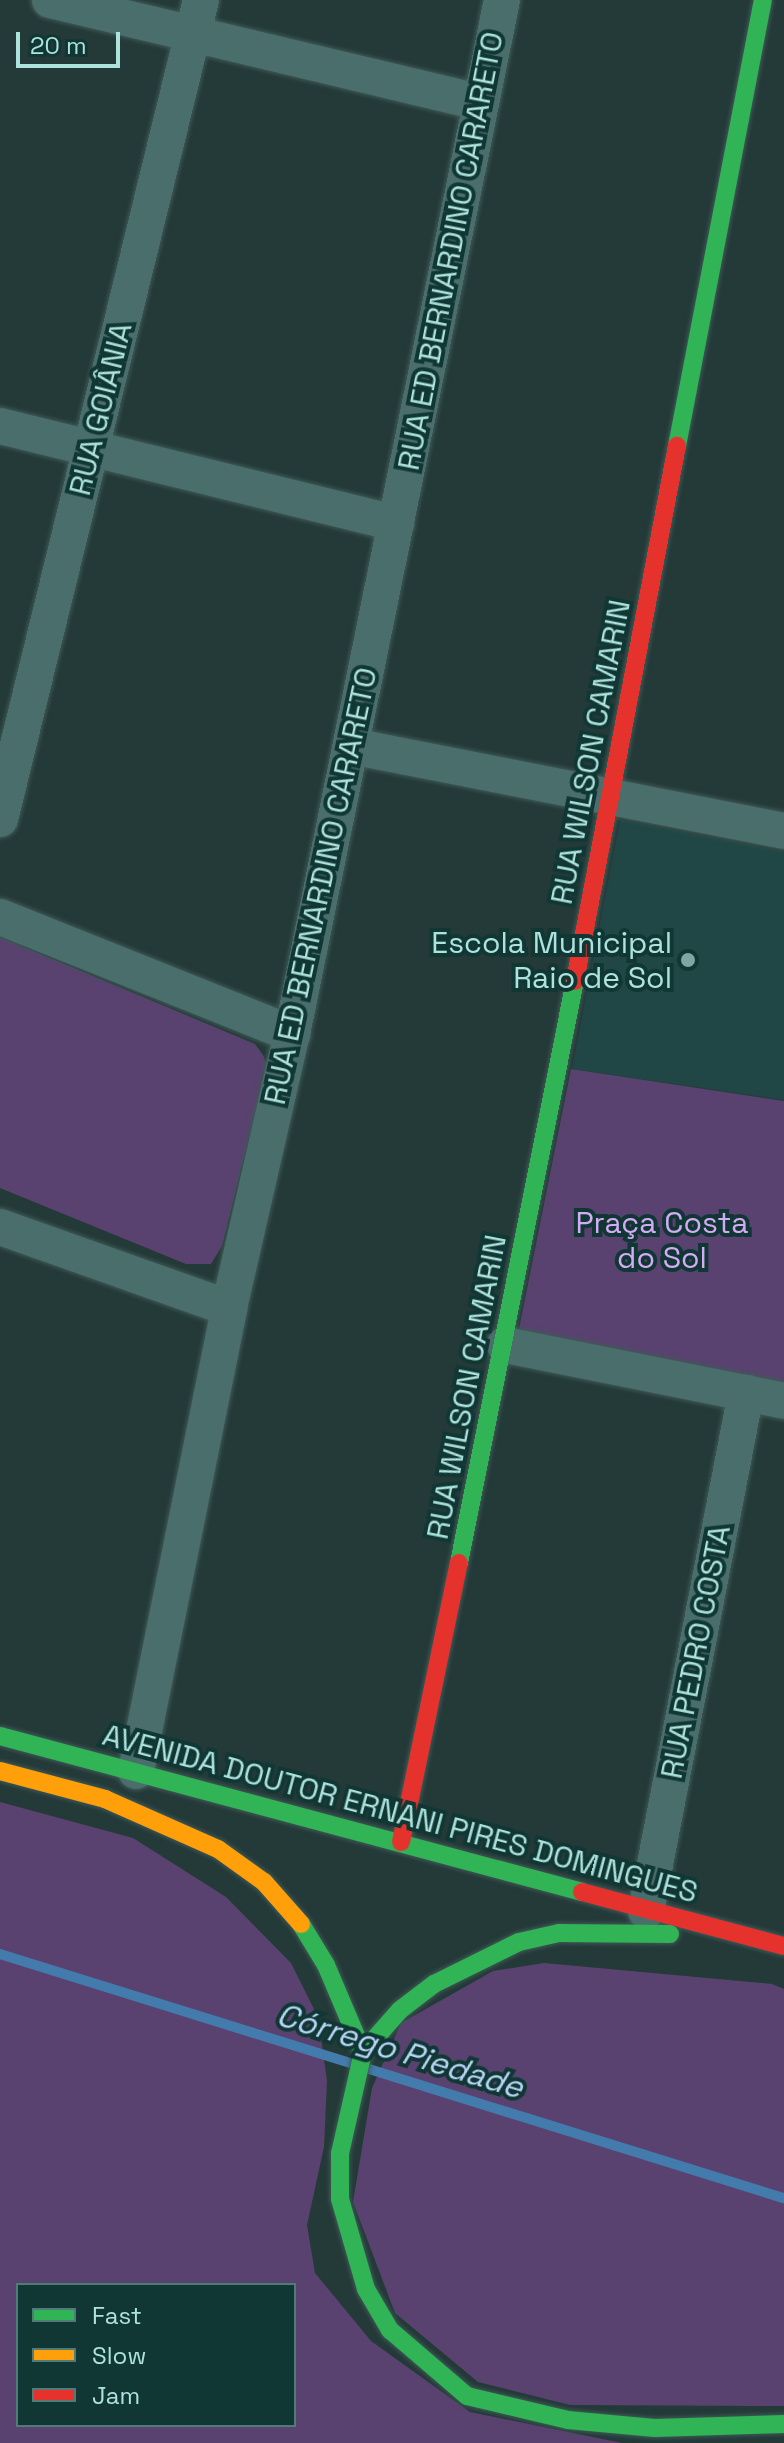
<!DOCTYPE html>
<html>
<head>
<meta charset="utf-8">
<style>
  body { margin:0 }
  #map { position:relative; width:784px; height:2443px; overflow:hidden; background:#243a38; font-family:"Space Grotesk",sans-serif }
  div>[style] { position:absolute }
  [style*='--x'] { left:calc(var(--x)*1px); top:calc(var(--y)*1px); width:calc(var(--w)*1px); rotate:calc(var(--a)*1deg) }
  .built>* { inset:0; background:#204745 }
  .green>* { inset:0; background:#5a4270 }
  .stream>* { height:10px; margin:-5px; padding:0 5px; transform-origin:5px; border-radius:5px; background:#437bad }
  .roads { filter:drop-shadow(0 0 2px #3e5957) drop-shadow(0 0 2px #3e5957) }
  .street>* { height:36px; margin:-18px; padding:0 18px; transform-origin:18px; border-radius:18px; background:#4a6e6c }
  .fast>* { height:18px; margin:-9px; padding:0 9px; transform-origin:9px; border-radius:9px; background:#30b455 }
  .slow>* { height:18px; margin:-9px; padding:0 9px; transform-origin:9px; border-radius:9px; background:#ff9f0a }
  .jam>* { height:18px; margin:-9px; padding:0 9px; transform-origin:9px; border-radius:9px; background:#e5322d }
  .dots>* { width:22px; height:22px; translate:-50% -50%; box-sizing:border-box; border:4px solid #113735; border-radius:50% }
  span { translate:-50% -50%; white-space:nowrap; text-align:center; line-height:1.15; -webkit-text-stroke:8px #113735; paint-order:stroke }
  .street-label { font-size:30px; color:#ade2dd }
  .poi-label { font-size:30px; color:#ade2dd }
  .right { translate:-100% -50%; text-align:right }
  .park-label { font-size:30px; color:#d3aaf3 }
  .water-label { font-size:32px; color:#b7d5f5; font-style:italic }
  .legend { position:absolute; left:16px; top:2283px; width:280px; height:144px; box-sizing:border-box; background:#113735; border:2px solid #4f7b78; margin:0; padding:10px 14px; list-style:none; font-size:24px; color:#ade2dd }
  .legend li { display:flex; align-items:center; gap:16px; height:40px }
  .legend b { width:40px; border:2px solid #4f7b78 }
  .scale { position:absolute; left:16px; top:32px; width:104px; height:36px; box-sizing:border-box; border:4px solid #ade2dd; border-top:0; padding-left:10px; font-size:24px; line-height:28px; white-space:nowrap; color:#ade2dd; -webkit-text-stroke:6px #113735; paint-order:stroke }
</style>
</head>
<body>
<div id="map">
  <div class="built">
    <div style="clip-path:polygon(620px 820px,784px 852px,784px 1100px,572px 1069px)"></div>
  </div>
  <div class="green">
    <div style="clip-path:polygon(0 937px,255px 1044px,263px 1055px,267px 1065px,222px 1246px,211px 1264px,186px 1264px,0 1188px)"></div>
    <div style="clip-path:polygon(571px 1069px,784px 1101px,784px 1394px,517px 1339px)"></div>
    <div style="clip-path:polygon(evenodd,0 1802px,133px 1838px,226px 1897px,291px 1963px,318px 2017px,327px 2081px,324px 2147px,307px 2225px,315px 2273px,371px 2341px,470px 2412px,622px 2443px,0 2443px,0 1802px,18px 2285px,294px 2285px,294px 2425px,18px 2425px,18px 2285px)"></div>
    <div style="clip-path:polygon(544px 1963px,772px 1984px,784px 1989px,784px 2406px,570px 2405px,478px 2382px,395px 2313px,353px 2202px,372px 2088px,401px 2023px,493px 1971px)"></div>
  </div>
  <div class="stream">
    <div style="--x:0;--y:1954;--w:366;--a:17.3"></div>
    <div style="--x:369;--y:2069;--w:435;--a:17.3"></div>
  </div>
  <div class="roads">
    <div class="street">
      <div style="--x:50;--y:0;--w:443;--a:13.4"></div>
      <div style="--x:0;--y:426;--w:408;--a:13.8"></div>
      <div style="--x:351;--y:746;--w:441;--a:11.1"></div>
      <div style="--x:0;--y:819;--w:843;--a:-76.21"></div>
      <div style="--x:0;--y:917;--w:315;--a:21.8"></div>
      <div style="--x:0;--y:1227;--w:243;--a:19.5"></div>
      <div style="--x:505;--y:1345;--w:285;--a:11.3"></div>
      <div style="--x:136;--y:1771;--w:472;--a:-78.6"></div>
      <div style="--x:229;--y:1308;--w:281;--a:-77.1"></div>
      <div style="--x:292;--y:1034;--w:1055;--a:-78.52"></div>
      <div style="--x:646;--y:1911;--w:528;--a:-79.07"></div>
    </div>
    <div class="fast">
      <div style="--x:677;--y:446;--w:454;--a:-79.1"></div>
      <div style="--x:459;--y:1563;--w:593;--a:-78.73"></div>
      <div style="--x:0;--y:1736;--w:603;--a:15"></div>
      <div style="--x:301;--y:1924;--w:48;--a:58.6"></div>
      <div style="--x:326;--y:1965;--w:95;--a:67"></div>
      <div style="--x:363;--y:2052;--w:104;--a:102.8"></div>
      <div style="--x:340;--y:2153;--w:46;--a:90"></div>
      <div style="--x:340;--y:2199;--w:94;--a:73.9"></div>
      <div style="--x:366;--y:2289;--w:48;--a:59.7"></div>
      <div style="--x:390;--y:2330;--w:101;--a:40.6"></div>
      <div style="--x:467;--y:2396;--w:104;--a:13.4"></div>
      <div style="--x:568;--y:2420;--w:87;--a:5.3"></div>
      <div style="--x:655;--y:2428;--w:129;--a:-1.8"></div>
      <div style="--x:363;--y:2052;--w:56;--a:-48.6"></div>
      <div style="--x:400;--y:2010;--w:43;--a:-37.4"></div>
      <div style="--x:434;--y:1984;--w:95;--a:-26.3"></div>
      <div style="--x:519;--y:1942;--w:41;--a:-12.7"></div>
      <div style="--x:559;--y:1933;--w:111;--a:0.5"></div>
    </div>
    <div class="slow">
      <div style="--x:0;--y:1771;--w:109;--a:14.9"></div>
      <div style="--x:105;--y:1799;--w:124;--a:23.9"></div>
      <div style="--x:218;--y:1849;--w:57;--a:35.7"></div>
      <div style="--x:264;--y:1882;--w:56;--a:48.6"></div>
    </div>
    <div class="jam">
      <div style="--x:575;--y:981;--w:545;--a:-79.21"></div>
      <div style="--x:401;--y:1842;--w:285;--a:-78.3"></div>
      <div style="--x:582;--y:1892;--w:209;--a:15"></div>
    </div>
  </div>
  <div class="dots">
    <div style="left:688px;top:960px;background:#7da7a3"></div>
  </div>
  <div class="street-label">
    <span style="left:451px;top:251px;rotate:-79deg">RUA ED BERNARDINO CARARETO</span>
    <span style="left:101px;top:409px;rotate:-76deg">RUA GOIÂNIA</span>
    <span style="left:591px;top:752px;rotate:-79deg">RUA WILSON CAMARIN</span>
    <span style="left:321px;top:886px;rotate:-78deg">RUA ED BERNARDINO CARARETO</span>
    <span style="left:467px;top:1387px;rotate:-79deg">RUA WILSON CAMARIN</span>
    <span style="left:696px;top:1652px;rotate:-79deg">RUA PEDRO COSTA</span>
    <span style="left:400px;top:1814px;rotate:15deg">AVENIDA DOUTOR ERNANI PIRES DOMINGUES</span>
  </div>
  <div class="poi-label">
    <span class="right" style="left:672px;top:960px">Escola Municipal<br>Raio de Sol</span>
  </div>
  <div class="park-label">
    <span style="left:662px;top:1240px">Praça Costa<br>do Sol</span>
  </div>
  <div class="water-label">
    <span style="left:400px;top:2051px;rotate:17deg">Córrego Piedade</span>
  </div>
  <ul class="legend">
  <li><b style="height:10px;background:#30b455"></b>Fast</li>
  <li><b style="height:10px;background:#ff9f0a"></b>Slow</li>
  <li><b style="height:10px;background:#e5322d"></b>Jam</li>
  </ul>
  <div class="scale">20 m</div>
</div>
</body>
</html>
